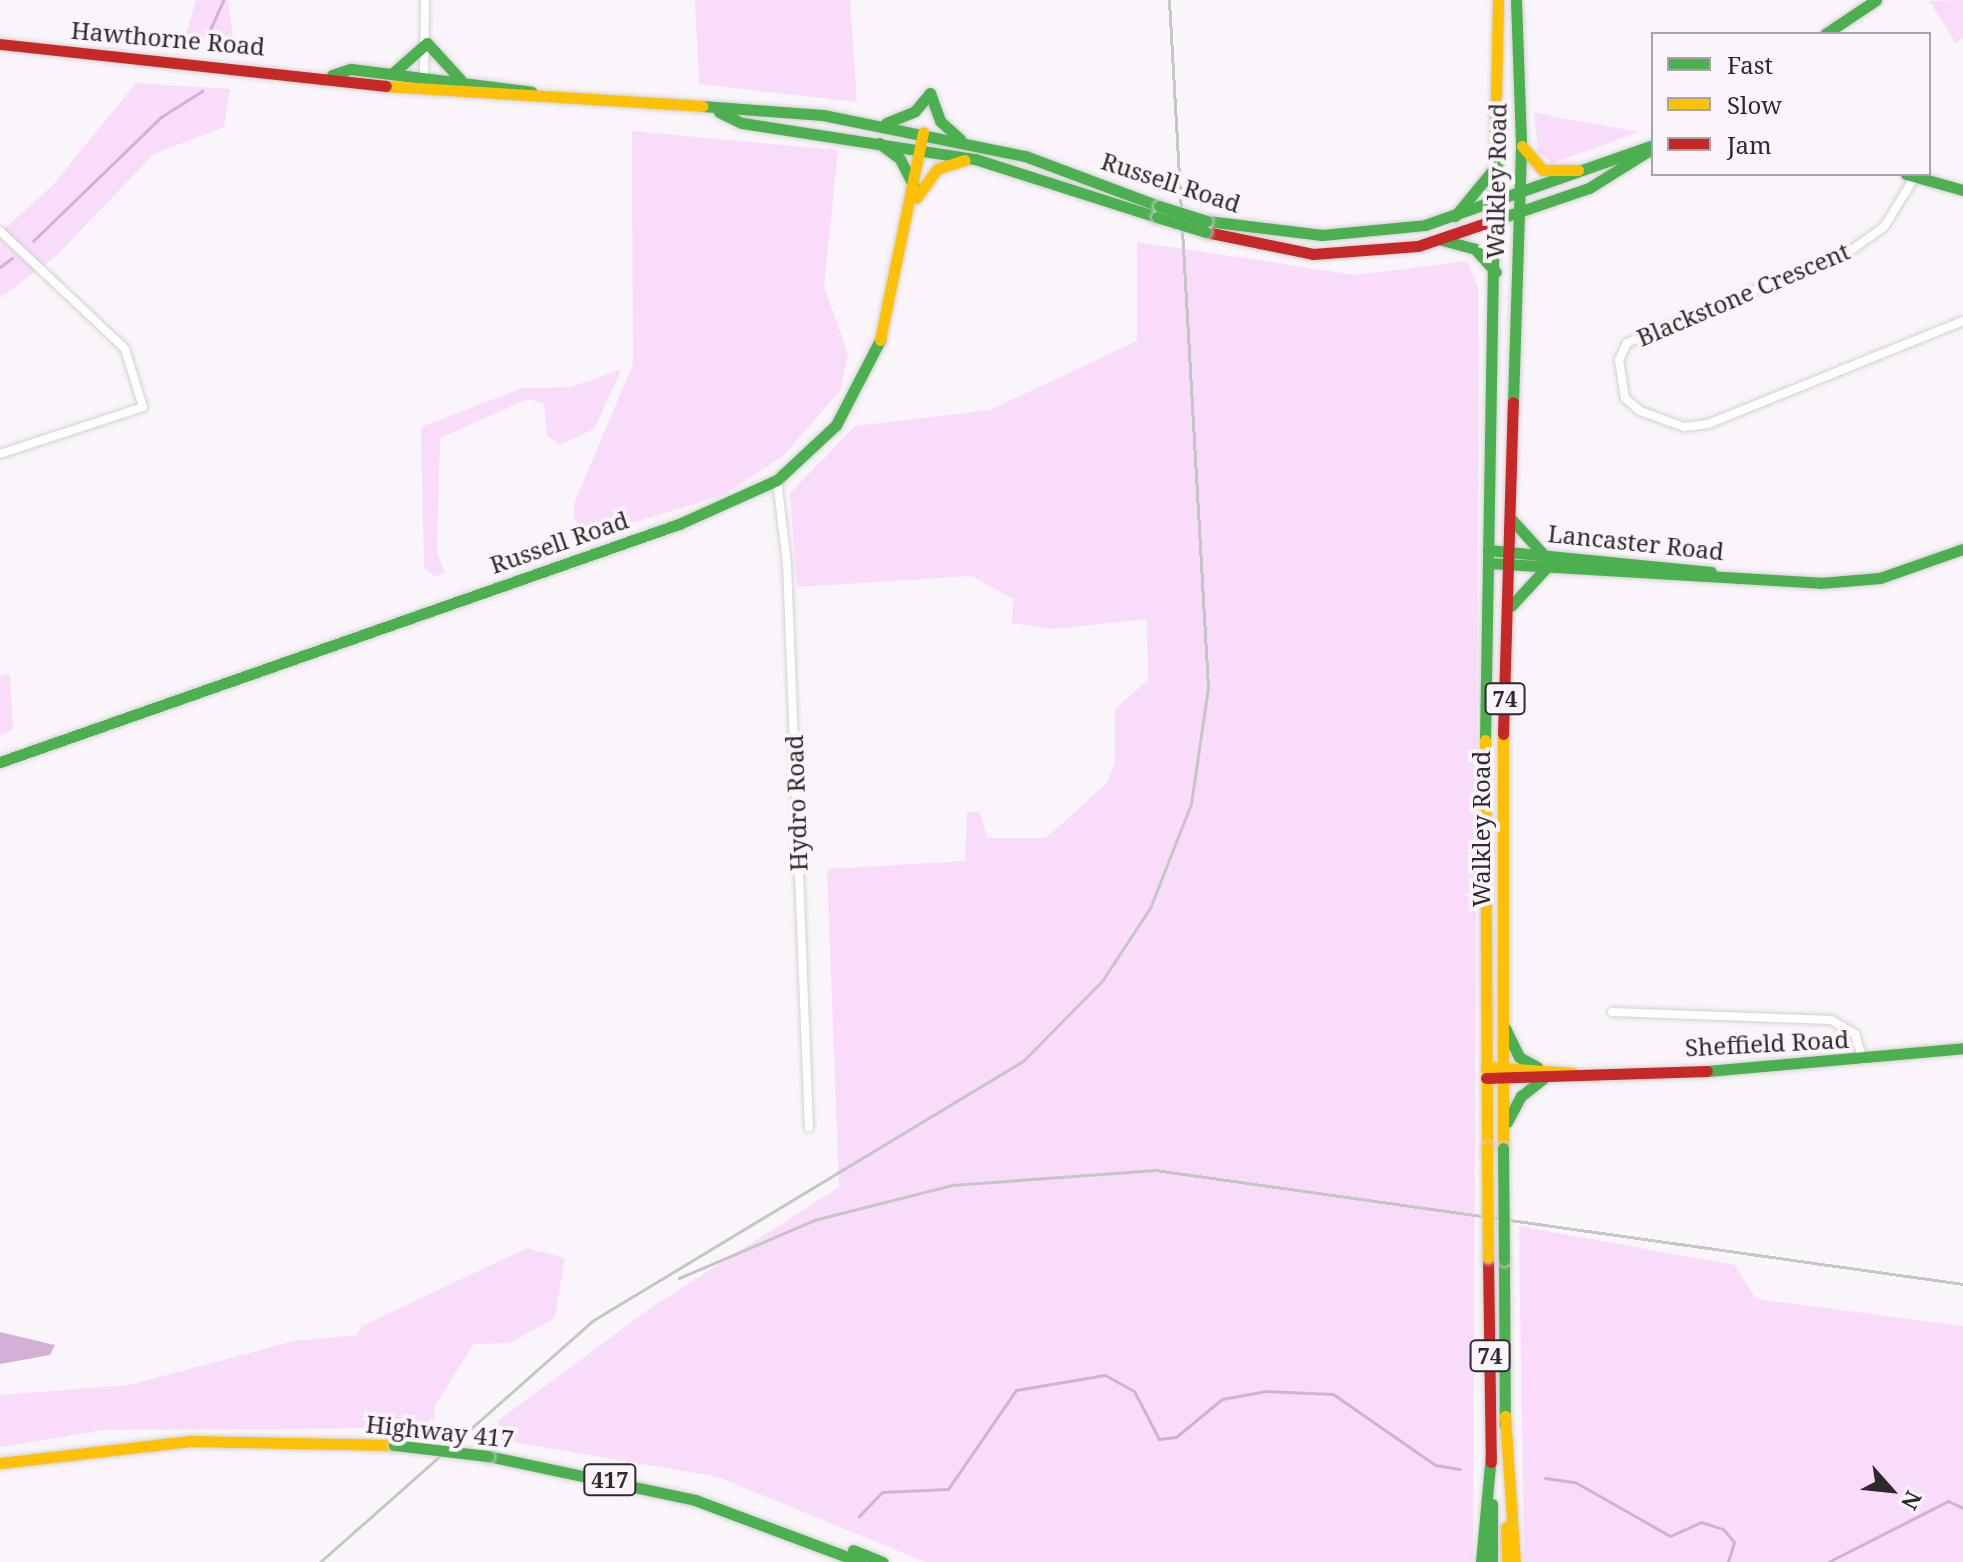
<!DOCTYPE html>
<html>
<head>
<meta charset="utf-8">
<style>
  body { margin:0 }
  #map { position:relative; width:1963px; height:1562px; overflow:hidden; background:#faf5fa; font-family:"Noto Serif",serif }
  div>[style] { position:absolute }
  [style*='--x'] { left:calc(var(--x)*1px); top:calc(var(--y)*1px); width:calc(var(--w)*1px); rotate:calc(var(--a)*1deg) }
  .green>* { inset:0; background:#f9dcfa }
  .water>* { inset:0; background:#d4b0d6 }
  .stream>* { height:3px; margin:-1.5px; padding:0 1.5px; transform-origin:1.5px; border-radius:1.5px; background:#d4b0d6 }
  .roads { filter:drop-shadow(0 0 2px #d3d0d3) drop-shadow(0 0 2px #d3d0d3) }
  .street>* { height:8px; margin:-4px; padding:0 4px; transform-origin:4px; border-radius:4px; background:#fefefe }
  .fast>* { height:11px; margin:-5.5px; padding:0 5.5px; transform-origin:5.5px; border-radius:5.5px; background:#4caf50 }
  .slow>* { height:11px; margin:-5.5px; padding:0 5.5px; transform-origin:5.5px; border-radius:5.5px; background:#ffc107 }
  .jam>* { height:11px; margin:-5.5px; padding:0 5.5px; transform-origin:5.5px; border-radius:5.5px; background:#c62828 }
  .rail>* { height:3px; margin:-1.5px; padding:0 1.5px; transform-origin:1.5px; border-radius:1.5px; background:#c7c6c7 }
  .bridges { filter:drop-shadow(0 0 2px #d3d0d3) drop-shadow(0 0 2px #d3d0d3) }
  .fast-bridge>* { height:11px; margin:-5.5px; padding:0 5.5px; transform-origin:5.5px; border-radius:5.5px; background:#4caf50 }
  .slow-bridge>* { height:11px; margin:-5.5px; padding:0 5.5px; transform-origin:5.5px; border-radius:5.5px; background:#ffc107 }
  span { translate:-50% -50%; white-space:nowrap; text-align:center; line-height:1.15; -webkit-text-stroke:8px #fbf4fb; paint-order:stroke }
  .shield-label span { padding:2px 6px; background:#fbf4fb; border:2px solid; border-radius:6px; -webkit-text-stroke-width:0 }
  .shield-label { font-size:22px; color:#2c2a2c; font-weight:700 }
  .street-label { font-size:24px; color:#2c2a2c }
  .legend { position:absolute; left:1651px; top:32px; width:280px; height:144px; box-sizing:border-box; background:#fbf4fb; border:2px solid #a8a3a8; margin:0; padding:10px 14px; list-style:none; font-size:24px; color:#2c2a2c }
  .legend li { display:flex; align-items:center; gap:16px; height:40px }
  .legend b { width:40px; border:2px solid #a8a3a8 }
  .north { position:absolute; left:1851px; top:1450px; width:80px; height:80px; -webkit-text-stroke:6px #fbf4fb; paint-order:stroke; rotate:117deg; font-size:22px; font-weight:700; line-height:32px; text-align:center; color:#2c2a2c }
  .north::after { content:''; display:block; margin:auto; width:28px; height:36px; background:#2c2a2c; clip-path:polygon(50% 0,100% 100%,50% 72%,0 100%) }
</style>
</head>
<body>
<div id="map">
  <div class="green">
    <div style="clip-path:polygon(196px 0,228px 0,233px 39px,185px 38px)"></div>
    <div style="clip-path:polygon(695px 0,850px 0,857px 102px,699px 84px)"></div>
    <div style="clip-path:polygon(1963px 0,1963px 38px,1956px 43px,1929px 1px)"></div>
    <div style="clip-path:polygon(136px 83px,230px 89px,224px 127px,154px 154px,55px 257px,0 298px,0 233px,52px 186px)"></div>
    <div style="clip-path:polygon(1534px 112px,1562px 118px,1639px 132px,1553px 163px,1538px 152px)"></div>
    <div style="clip-path:polygon(632px 131px,838px 150px,824px 286px,848px 354px,840px 391px,783px 456px,723px 495px,589px 536px,573px 517px,575px 501px,633px 364px)"></div>
    <div style="clip-path:polygon(1137px 242px,1356px 275px,1467px 261px,1479px 290px,1473px 1562px,925px 1562px,718px 1477px,477px 1436px,652px 1307px,839px 1187px,827px 869px,965px 861px,967px 812px,980px 812px,987px 838px,1046px 838px,1107px 783px,1115px 762px,1115px 709px,1148px 680px,1147px 619px,1054px 629px,1012px 623px,1013px 599px,972px 576px,797px 587px,790px 493px,855px 426px,990px 410px,1137px 341px)"></div>
    <div style="clip-path:polygon(622px 369px,594px 429px,560px 445px,547px 436px,544px 403px,528px 399px,440px 438px,437px 553px,445px 572px,436px 577px,424px 568px,421px 427px,523px 388px,571px 387px)"></div>
    <div style="clip-path:polygon(10px 674px,13px 730px,0 735px,0 676px)"></div>
    <div style="clip-path:polygon(1519px 1226px,1735px 1265px,1756px 1299px,1963px 1326px,1963px 1562px,1524px 1562px)"></div>
    <div style="clip-path:polygon(527px 1248px,565px 1258px,555px 1318px,510px 1343px,474px 1344px,434px 1407px,435px 1428px,104px 1430px,0 1447px,0 1395px,129px 1385px,294px 1341px,356px 1335px,362px 1326px)"></div>
  </div>
  <div class="water">
    <div style="clip-path:polygon(0 1332px,55px 1345px,50px 1355px,0 1364px)"></div>
  </div>
  <div class="stream">
    <div style="--x:209;--y:32;--w:35;--a:-66"></div>
    <div style="--x:33;--y:241;--w:178;--a:-44.1"></div>
    <div style="--x:161;--y:117;--w:49;--a:-32.4"></div>
    <div style="--x:0;--y:267;--w:15;--a:-37"></div>
    <div style="--x:1545;--y:1478;--w:30;--a:8"></div>
    <div style="--x:1575;--y:1482;--w:109;--a:29.6"></div>
    <div style="--x:1670;--y:1536;--w:34;--a:-24"></div>
    <div style="--x:1701;--y:1522;--w:23;--a:18"></div>
    <div style="--x:1723;--y:1529;--w:17;--a:50"></div>
    <div style="--x:1734;--y:1542;--w:21;--a:107"></div>
    <div style="--x:859;--y:1516;--w:33;--a:-46"></div>
    <div style="--x:882;--y:1492;--w:66;--a:-2.6"></div>
    <div style="--x:948;--y:1489;--w:120;--a:-55.5"></div>
    <div style="--x:1016;--y:1390;--w:90;--a:-9.6"></div>
    <div style="--x:1105;--y:1375;--w:33;--a:29"></div>
    <div style="--x:1134;--y:1391;--w:54;--a:62.5"></div>
    <div style="--x:1159;--y:1439;--w:17;--a:-7"></div>
    <div style="--x:1176;--y:1437;--w:60;--a:-39.6"></div>
    <div style="--x:1222;--y:1399;--w:45;--a:-10.3"></div>
    <div style="--x:1266;--y:1391;--w:67;--a:2.6"></div>
    <div style="--x:1333;--y:1394;--w:124;--a:34.8"></div>
    <div style="--x:1435;--y:1465;--w:25;--a:9"></div>
    <div style="--x:1828;--y:1562;--w:135;--a:-26.9"></div>
    <div style="--x:1948;--y:1501;--w:17;--a:25"></div>
  </div>
  <div class="roads">
    <div class="street">
      <div style="--x:424;--y:83;--w:83;--a:-89.3"></div>
      <div style="--x:1913;--y:180;--w:55;--a:121.7"></div>
      <div style="--x:1884;--y:227;--w:38;--a:145"></div>
      <div style="--x:1853;--y:249;--w:245;--a:157.4"></div>
      <div style="--x:1627;--y:343;--w:19;--a:115"></div>
      <div style="--x:1619;--y:360;--w:38;--a:81"></div>
      <div style="--x:1625;--y:398;--w:20;--a:41"></div>
      <div style="--x:1640;--y:411;--w:47;--a:20"></div>
      <div style="--x:1684;--y:427;--w:24;--a:-7"></div>
      <div style="--x:1708;--y:424;--w:275;--a:-22"></div>
      <div style="--x:0;--y:231;--w:172;--a:43.3"></div>
      <div style="--x:125;--y:349;--w:61;--a:72.8"></div>
      <div style="--x:143;--y:407;--w:151;--a:161.8"></div>
      <div style="--x:777;--y:480;--w:85;--a:83.2"></div>
      <div style="--x:787;--y:564;--w:564;--a:87.77"></div>
      <div style="--x:1612;--y:1012;--w:219;--a:2.1"></div>
      <div style="--x:1831;--y:1020;--w:28;--a:30"></div>
      <div style="--x:1855;--y:1034;--w:27;--a:73"></div>
    </div>
    <div class="fast">
      <div style="--x:1825;--y:34;--w:61;--a:-33.7"></div>
      <div style="--x:393;--y:73;--w:45;--a:-41.4"></div>
      <div style="--x:427;--y:43;--w:49;--a:47.5"></div>
      <div style="--x:332;--y:75;--w:20;--a:-18"></div>
      <div style="--x:351;--y:69;--w:182;--a:7.2"></div>
      <div style="--x:930;--y:93;--w:30;--a:70"></div>
      <div style="--x:940;--y:121;--w:27;--a:42"></div>
      <div style="--x:702;--y:106;--w:121;--a:4.3"></div>
      <div style="--x:823;--y:115;--w:206;--a:11.5"></div>
      <div style="--x:1025;--y:156;--w:143;--a:20.5"></div>
      <div style="--x:719;--y:112;--w:25;--a:26"></div>
      <div style="--x:742;--y:123;--w:236;--a:8.8"></div>
      <div style="--x:975;--y:159;--w:191;--a:17.7"></div>
      <div style="--x:886;--y:123;--w:31;--a:-22"></div>
      <div style="--x:915;--y:111;--w:23;--a:-50"></div>
      <div style="--x:879;--y:143;--w:26;--a:37"></div>
      <div style="--x:900;--y:159;--w:33;--a:63"></div>
      <div style="--x:1906;--y:174;--w:59;--a:15.7"></div>
      <div style="--x:1455;--y:216;--w:66;--a:-50.5"></div>
      <div style="--x:1207;--y:221;--w:116;--a:6.9"></div>
      <div style="--x:1322;--y:235;--w:103;--a:-5.5"></div>
      <div style="--x:1425;--y:225;--w:242;--a:-19.3"></div>
      <div style="--x:1492;--y:221;--w:102;--a:-18.8"></div>
      <div style="--x:1589;--y:188;--w:75;--a:-32"></div>
      <div style="--x:1442;--y:240;--w:34;--a:15"></div>
      <div style="--x:1475;--y:249;--w:31;--a:48"></div>
      <div style="--x:1513;--y:402;--w:259;--a:-88.2"></div>
      <div style="--x:1521;--y:143;--w:143;--a:-92"></div>
      <div style="--x:1512;--y:520;--w:46;--a:47.6"></div>
      <div style="--x:1488;--y:550;--w:224;--a:5.6"></div>
      <div style="--x:1488;--y:563;--w:333;--a:3.4"></div>
      <div style="--x:1820;--y:583;--w:60;--a:-4.8"></div>
      <div style="--x:1880;--y:578;--w:88;--a:-19.3"></div>
      <div style="--x:1511;--y:606;--w:53;--a:-47.3"></div>
      <div style="--x:1485;--y:740;--w:594;--a:-89.04"></div>
      <div style="--x:0;--y:762;--w:720;--a:-19.32"></div>
      <div style="--x:679;--y:524;--w:107;--a:-24.2"></div>
      <div style="--x:777;--y:480;--w:81;--a:-43"></div>
      <div style="--x:836;--y:425;--w:96;--a:-62.6"></div>
      <div style="--x:1505;--y:1028;--w:32;--a:64"></div>
      <div style="--x:1519;--y:1057;--w:21;--a:29"></div>
      <div style="--x:1707;--y:1071;--w:257;--a:-5.1"></div>
      <div style="--x:1507;--y:1122;--w:30;--a:-62"></div>
      <div style="--x:1521;--y:1096;--w:28;--a:-38"></div>
      <div style="--x:1504;--y:1260;--w:165;--a:89.7"></div>
      <div style="--x:488;--y:1456;--w:212;--a:12"></div>
      <div style="--x:695;--y:1500;--w:177;--a:20.5"></div>
      <div style="--x:1492;--y:1504;--w:58;--a:90"></div>
      <div style="--x:853;--y:1550;--w:32;--a:22"></div>
      <div style="--x:1481;--y:1562;--w:107;--a:-84.7"></div>
    </div>
    <div class="slow">
      <div style="--x:386;--y:86;--w:317;--a:3.6"></div>
      <div style="--x:1495;--y:146;--w:146;--a:-88.8"></div>
      <div style="--x:1522;--y:146;--w:32;--a:49"></div>
      <div style="--x:1543;--y:170;--w:35;--a:0"></div>
      <div style="--x:916;--y:198;--w:36;--a:-54"></div>
      <div style="--x:937;--y:169;--w:29;--a:-18"></div>
      <div style="--x:880;--y:340;--w:212;--a:-78.3"></div>
      <div style="--x:1503;--y:734;--w:414;--a:90"></div>
      <div style="--x:1485;--y:740;--w:407;--a:89.7"></div>
      <div style="--x:1486;--y:1067;--w:87;--a:3.9"></div>
      <div style="--x:1505;--y:1416;--w:146;--a:86.1"></div>
      <div style="--x:0;--y:1463;--w:190;--a:-6.6"></div>
      <div style="--x:189;--y:1441;--w:205;--a:1.1"></div>
      <div style="--x:1506;--y:1527;--w:35;--a:88"></div>
    </div>
    <div class="jam">
      <div style="--x:0;--y:44;--w:388;--a:6.2"></div>
      <div style="--x:1206;--y:232;--w:109;--a:11.6"></div>
      <div style="--x:1313;--y:254;--w:105;--a:-4.4"></div>
      <div style="--x:1418;--y:246;--w:78;--a:-18.7"></div>
      <div style="--x:1503;--y:734;--w:332;--a:-88.3"></div>
      <div style="--x:1486;--y:1078;--w:221;--a:-1.8"></div>
      <div style="--x:1488;--y:1257;--w:205;--a:89.2"></div>
    </div>
  </div>
  <div class="rail">
    <div style="--x:679;--y:1278;--w:147;--a:-23.2"></div>
    <div style="--x:814;--y:1220;--w:142;--a:-14.2"></div>
    <div style="--x:952;--y:1185;--w:204;--a:-4.2"></div>
    <div style="--x:1155;--y:1170;--w:816;--a:8.03"></div>
    <div style="--x:320;--y:1562;--w:363;--a:-41.5"></div>
    <div style="--x:592;--y:1321;--w:503;--a:-31.1"></div>
    <div style="--x:1023;--y:1061;--w:112;--a:-45.4"></div>
    <div style="--x:1102;--y:981;--w:87;--a:-56.7"></div>
    <div style="--x:1150;--y:908;--w:112;--a:-68.5"></div>
    <div style="--x:1191;--y:804;--w:118;--a:-81.7"></div>
    <div style="--x:1208;--y:687;--w:688;--a:-93.25"></div>
  </div>
  <div class="bridges">
    <div class="fast-bridge">
      <div style="--x:1159;--y:206;--w:50;--a:17.4"></div>
      <div style="--x:1157;--y:217;--w:51;--a:17"></div>
      <div style="--x:1503;--y:1148;--w:112;--a:89.5"></div>
      <div style="--x:394;--y:1445;--w:95;--a:6.7"></div>
    </div>
    <div class="slow-bridge">
      <div style="--x:1487;--y:1147;--w:110;--a:89.5"></div>
    </div>
  </div>
  <div class="shield-label">
    <span style="left:1505px;top:699px">74</span>
    <span style="left:1490px;top:1356px">74</span>
    <span style="left:610px;top:1480px">417</span>
  </div>
  <div class="street-label">
    <span style="left:168px;top:38px;rotate:5deg">Hawthorne Road</span>
    <span style="left:1496px;top:181px;rotate:-89deg">Walkley Road</span>
    <span style="left:1171px;top:182px;rotate:18deg">Russell Road</span>
    <span style="left:1743px;top:294px;rotate:-23deg">Blackstone Crescent</span>
    <span style="left:559px;top:542px;rotate:-19deg">Russell Road</span>
    <span style="left:1636px;top:542px;rotate:6deg">Lancaster Road</span>
    <span style="left:796px;top:803px;rotate:-92deg">Hydro Road</span>
    <span style="left:1481px;top:829px;rotate:-90deg">Walkley Road</span>
    <span style="left:1767px;top:1043px;rotate:-3deg">Sheffield Road</span>
    <span style="left:440px;top:1431px;rotate:6deg">Highway 417</span>
  </div>
  <ul class="legend">
  <li><b style="height:10px;background:#4caf50"></b>Fast</li>
  <li><b style="height:10px;background:#ffc107"></b>Slow</li>
  <li><b style="height:10px;background:#c62828"></b>Jam</li>
  </ul>
  <div class="north">N</div>
</div>
</body>
</html>
